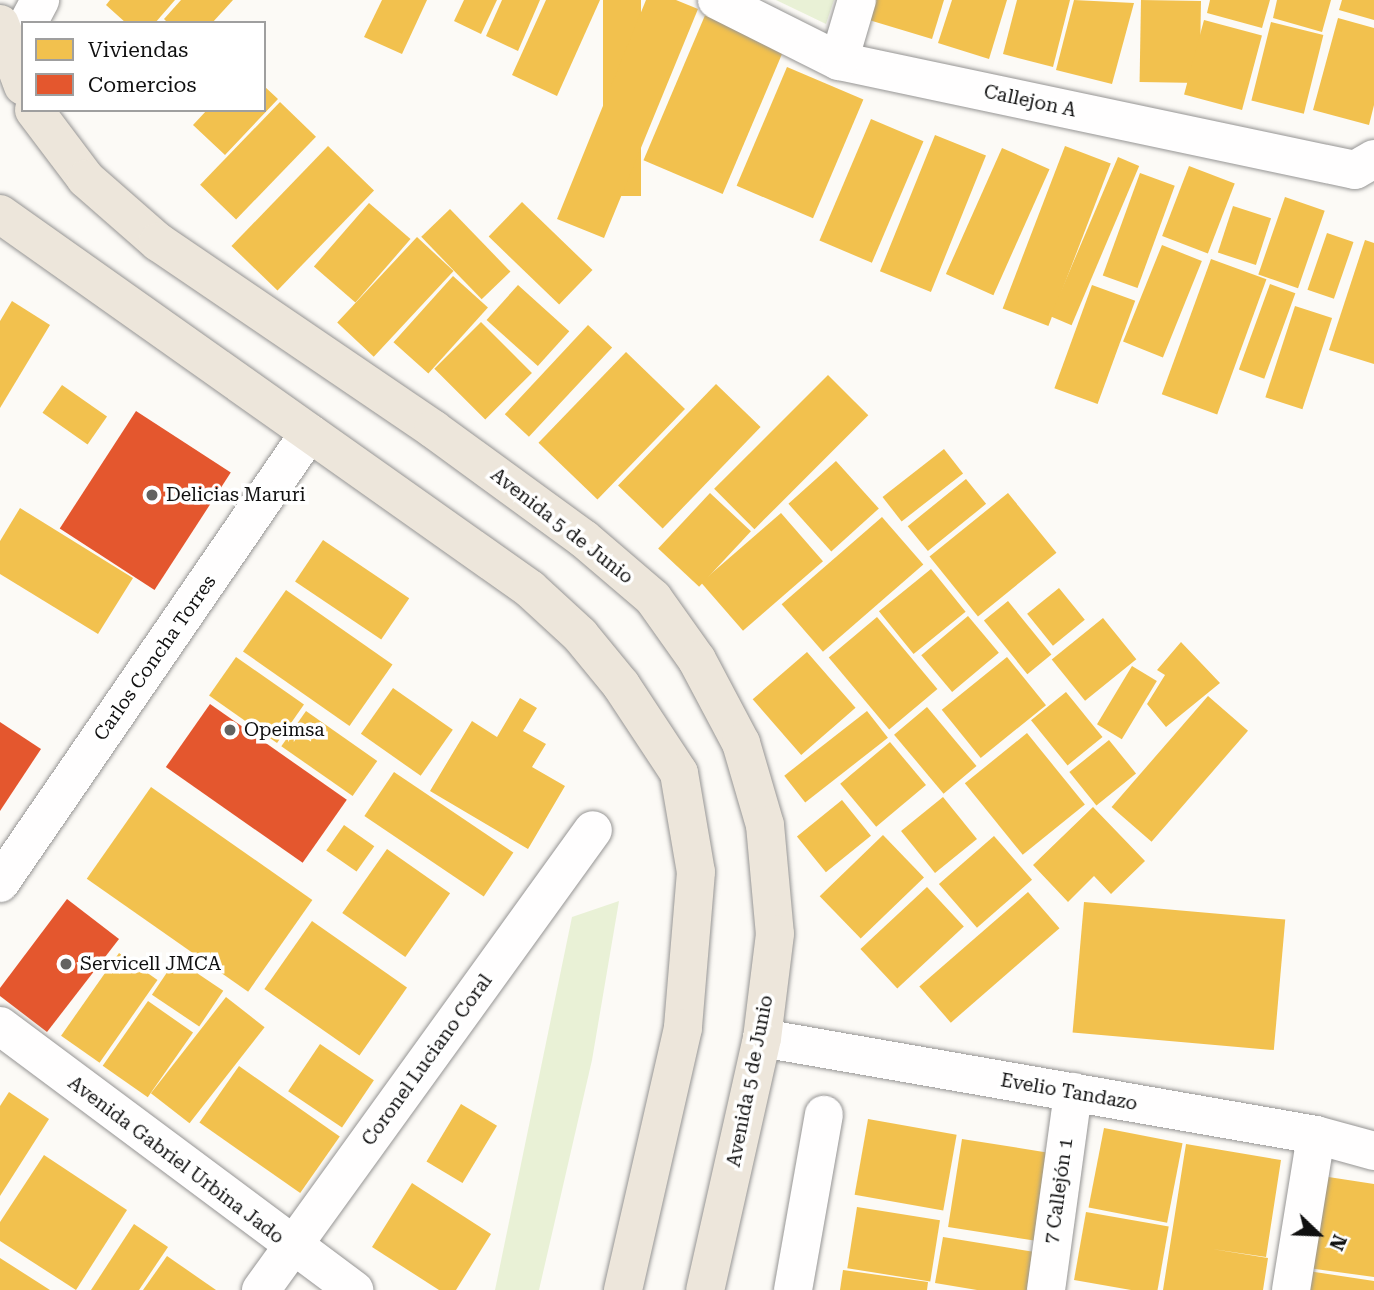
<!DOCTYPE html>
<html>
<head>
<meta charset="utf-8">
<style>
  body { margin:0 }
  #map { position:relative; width:1374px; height:1290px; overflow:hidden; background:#fcfaf6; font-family:"Roboto Serif",serif }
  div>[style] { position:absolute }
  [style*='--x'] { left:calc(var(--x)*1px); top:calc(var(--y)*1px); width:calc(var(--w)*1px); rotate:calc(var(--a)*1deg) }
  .green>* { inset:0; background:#e9f1d6 }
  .homes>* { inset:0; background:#f2c14e; transform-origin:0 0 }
  .shops>* { inset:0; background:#e4572e; transform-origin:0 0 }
  .roads { filter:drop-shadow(0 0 2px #969594) drop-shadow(0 0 2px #969594) }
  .minor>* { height:38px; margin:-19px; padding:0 19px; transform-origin:19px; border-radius:19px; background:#fffefe }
  .primary>* { height:38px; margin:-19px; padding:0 19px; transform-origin:19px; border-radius:19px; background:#ede6db }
  .dots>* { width:19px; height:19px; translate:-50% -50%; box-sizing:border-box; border:4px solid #fff; border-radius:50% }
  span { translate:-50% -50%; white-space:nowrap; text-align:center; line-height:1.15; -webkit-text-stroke:7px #fff; paint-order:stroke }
  .street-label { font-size:19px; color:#101010 }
  .poi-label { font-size:19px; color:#101010 }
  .left { translate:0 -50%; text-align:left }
  .legend { position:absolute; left:21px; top:21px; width:245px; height:91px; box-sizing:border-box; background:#fff; border:2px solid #9f9f9f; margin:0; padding:9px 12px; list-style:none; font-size:21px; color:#101010 }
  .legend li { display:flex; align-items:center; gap:14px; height:35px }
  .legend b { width:35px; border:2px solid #9f9f9f }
  .north { position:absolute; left:1283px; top:1199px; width:70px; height:70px; -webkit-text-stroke:5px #fff; paint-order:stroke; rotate:113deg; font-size:19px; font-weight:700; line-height:28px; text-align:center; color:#101010 }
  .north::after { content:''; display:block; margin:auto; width:24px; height:32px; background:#101010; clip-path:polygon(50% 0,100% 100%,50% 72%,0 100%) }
</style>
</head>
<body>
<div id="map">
  <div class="green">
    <div style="clip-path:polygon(776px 0,834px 0,826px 24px)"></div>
    <div style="clip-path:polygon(619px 901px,592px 1060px,539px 1290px,495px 1290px,572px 917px)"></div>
  </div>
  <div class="homes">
    <div style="clip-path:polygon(110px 0,175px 0,155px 23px,126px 23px,106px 5px)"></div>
    <div style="clip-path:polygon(181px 0,233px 0,212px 23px,168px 23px,164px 19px)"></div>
    <div style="clip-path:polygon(382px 0,427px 0,402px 54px,364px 37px)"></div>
    <div style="clip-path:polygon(464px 0,497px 0,481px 34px,454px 21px)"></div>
    <div style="clip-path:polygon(502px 0,540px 0,518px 51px,486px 36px)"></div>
    <div style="clip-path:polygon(546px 0,600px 0,557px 96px,512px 75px)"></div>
    <div style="left:603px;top:0;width:38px;height:196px"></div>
    <div style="clip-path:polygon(646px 0,676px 0,698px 9px,604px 238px,557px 219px)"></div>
    <div style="clip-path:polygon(875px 0,944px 0,932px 39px,869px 20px)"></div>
    <div style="clip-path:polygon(952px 0,1007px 0,989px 59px,938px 43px)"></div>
    <div style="clip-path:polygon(1017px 0,1070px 0,1053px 67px,1003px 54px)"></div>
    <div style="clip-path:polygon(1074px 0,1134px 3px,1112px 84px,1056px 70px)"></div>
    <div style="left:1141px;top:0;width:60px;height:82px;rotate:1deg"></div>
    <div style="clip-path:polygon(1210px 0,1270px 0,1262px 28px,1207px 13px)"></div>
    <div style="clip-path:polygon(1277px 0,1331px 0,1322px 32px,1273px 18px)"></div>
    <div style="clip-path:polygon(1342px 0,1374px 0,1374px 20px,1339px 10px)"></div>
    <div style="left:706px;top:13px;width:86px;height:160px;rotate:23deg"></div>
    <div style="clip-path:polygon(1338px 18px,1374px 28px,1374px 105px,1369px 125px,1313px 110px)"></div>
    <div style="left:1204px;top:20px;width:60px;height:77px;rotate:15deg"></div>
    <div style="left:1271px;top:22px;width:54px;height:81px;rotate:14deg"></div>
    <div style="left:787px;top:67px;width:83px;height:129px;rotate:23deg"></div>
    <div style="clip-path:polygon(264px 86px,278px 99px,225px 155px,193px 125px,207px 110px,264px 110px)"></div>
    <div style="left:280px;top:102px;width:50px;height:115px;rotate:44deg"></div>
    <div style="left:871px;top:119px;width:57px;height:132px;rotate:23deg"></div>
    <div style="left:935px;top:135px;width:55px;height:147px;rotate:22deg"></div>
    <div style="left:328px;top:146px;width:64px;height:139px;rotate:44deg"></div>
    <div style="left:1065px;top:146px;width:49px;height:174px;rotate:21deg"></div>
    <div style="left:1002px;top:148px;width:52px;height:138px;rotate:24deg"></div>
    <div style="left:1118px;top:157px;width:23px;height:173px;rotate:23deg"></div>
    <div style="left:1189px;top:166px;width:49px;height:75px;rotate:21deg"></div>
    <div style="left:1140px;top:173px;width:37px;height:109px;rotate:20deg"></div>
    <div style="left:1285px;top:197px;width:42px;height:82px;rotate:19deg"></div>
    <div style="left:522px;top:202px;width:98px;height:48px;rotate:44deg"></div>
    <div style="left:369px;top:203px;width:55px;height:84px;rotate:41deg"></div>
    <div style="left:1233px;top:206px;width:40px;height:49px;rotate:18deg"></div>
    <div style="left:450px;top:209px;width:87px;height:40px;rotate:46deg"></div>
    <div style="left:1327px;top:233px;width:28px;height:60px;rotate:19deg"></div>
    <div style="left:417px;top:237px;width:50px;height:117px;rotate:43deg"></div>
    <div style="clip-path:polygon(1365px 240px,1374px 243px,1374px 364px,1329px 350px)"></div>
    <div style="left:1162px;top:245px;width:43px;height:104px;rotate:22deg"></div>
    <div style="left:1211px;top:259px;width:59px;height:144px;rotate:20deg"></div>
    <div style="left:453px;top:276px;width:47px;height:89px;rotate:42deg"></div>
    <div style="left:1270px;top:284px;width:27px;height:91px;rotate:20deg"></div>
    <div style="left:518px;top:285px;width:69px;height:47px;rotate:42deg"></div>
    <div style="left:1092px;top:285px;width:46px;height:110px;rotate:20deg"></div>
    <div style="clip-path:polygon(12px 301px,50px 325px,0 408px,0 321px)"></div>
    <div style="left:1295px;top:306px;width:39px;height:96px;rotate:18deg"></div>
    <div style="left:481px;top:322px;width:72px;height:66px;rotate:45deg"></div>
    <div style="left:588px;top:325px;width:33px;height:122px;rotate:43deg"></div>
    <div style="left:626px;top:352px;width:82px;height:126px;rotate:44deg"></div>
    <div style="left:828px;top:375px;width:57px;height:161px;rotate:45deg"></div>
    <div style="left:716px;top:384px;width:62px;height:141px;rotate:44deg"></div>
    <div style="left:62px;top:385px;width:55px;height:34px;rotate:35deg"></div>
    <div style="left:944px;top:449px;width:31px;height:78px;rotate:52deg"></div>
    <div style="left:836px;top:461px;width:64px;height:64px;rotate:48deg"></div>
    <div style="left:966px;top:479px;width:32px;height:75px;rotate:51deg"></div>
    <div style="left:710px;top:493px;width:56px;height:76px;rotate:43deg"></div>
    <div style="left:1008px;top:493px;width:77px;height:101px;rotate:51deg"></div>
    <div style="clip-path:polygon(20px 508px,133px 578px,98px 634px,0 574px,0 541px)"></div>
    <div style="left:781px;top:513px;width:64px;height:106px;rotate:49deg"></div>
    <div style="left:882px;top:517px;width:63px;height:133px;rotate:49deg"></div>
    <div style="left:323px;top:540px;width:104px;height:50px;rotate:34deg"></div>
    <div style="left:931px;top:569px;width:55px;height:67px;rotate:51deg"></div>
    <div style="left:1059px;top:588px;width:41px;height:41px;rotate:51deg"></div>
    <div style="left:286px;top:590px;width:130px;height:75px;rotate:35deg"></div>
    <div style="left:1008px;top:601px;width:69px;height:31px;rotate:51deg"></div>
    <div style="left:968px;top:616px;width:48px;height:61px;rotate:50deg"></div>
    <div style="left:877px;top:617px;width:94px;height:63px;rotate:50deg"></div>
    <div style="left:1103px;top:618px;width:53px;height:66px;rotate:51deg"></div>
    <div style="clip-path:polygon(1181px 642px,1220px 683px,1166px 727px,1147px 704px,1165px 675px,1157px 670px)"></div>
    <div style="left:807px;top:652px;width:74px;height:72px;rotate:49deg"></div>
    <div style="left:236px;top:657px;width:83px;height:47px;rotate:35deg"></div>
    <div style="left:1007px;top:657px;width:62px;height:84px;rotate:51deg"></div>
    <div style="left:1132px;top:666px;width:29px;height:68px;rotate:31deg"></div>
    <div style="left:393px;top:688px;width:73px;height:56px;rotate:35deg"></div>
    <div style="left:1066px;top:692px;width:58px;height:45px;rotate:51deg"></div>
    <div style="left:1208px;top:696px;width:53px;height:147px;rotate:41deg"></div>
    <div style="clip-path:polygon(520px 698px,537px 708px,523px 731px,546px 744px,532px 767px,565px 786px,528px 849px,430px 791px,472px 721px,497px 737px)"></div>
    <div style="left:927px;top:707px;width:77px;height:43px;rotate:50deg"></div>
    <div style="left:306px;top:711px;width:87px;height:43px;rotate:35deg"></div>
    <div style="left:867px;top:711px;width:34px;height:105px;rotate:52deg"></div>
    <div style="left:1027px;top:733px;width:92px;height:80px;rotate:51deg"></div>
    <div style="left:1109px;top:740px;width:43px;height:51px;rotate:51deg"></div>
    <div style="left:890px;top:742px;width:56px;height:65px;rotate:50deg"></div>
    <div style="left:394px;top:772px;width:144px;height:53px;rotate:34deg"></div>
    <div style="left:151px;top:787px;width:197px;height:112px;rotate:35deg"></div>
    <div style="left:943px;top:797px;width:54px;height:54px;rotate:51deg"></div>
    <div style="left:842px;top:800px;width:46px;height:58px;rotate:51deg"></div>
    <div style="clip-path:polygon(1093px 807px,1145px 861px,1111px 894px,1094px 876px,1068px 902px,1033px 865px)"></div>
    <div style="left:344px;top:825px;width:37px;height:31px;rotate:35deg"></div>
    <div style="left:883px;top:835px;width:59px;height:88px;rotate:46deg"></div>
    <div style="left:994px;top:836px;width:58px;height:73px;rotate:49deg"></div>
    <div style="left:387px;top:849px;width:77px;height:78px;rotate:35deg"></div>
    <div style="left:927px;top:887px;width:54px;height:91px;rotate:47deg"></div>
    <div style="left:1028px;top:892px;width:48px;height:144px;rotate:49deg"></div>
    <div style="left:1084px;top:902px;width:202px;height:131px;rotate:5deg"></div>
    <div style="left:312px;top:921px;width:116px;height:83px;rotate:35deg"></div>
    <div style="left:119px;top:953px;width:47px;height:101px;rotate:35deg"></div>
    <div style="left:176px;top:959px;width:57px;height:43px;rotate:34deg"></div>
    <div style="left:226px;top:997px;width:49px;height:122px;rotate:38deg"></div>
    <div style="left:148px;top:1001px;width:55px;height:79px;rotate:35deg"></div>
    <div style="left:320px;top:1044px;width:65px;height:57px;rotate:34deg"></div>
    <div style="left:239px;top:1066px;width:123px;height:69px;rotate:35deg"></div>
    <div style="clip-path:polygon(9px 1092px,49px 1119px,0 1196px,0 1106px)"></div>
    <div style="left:461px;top:1104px;width:42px;height:67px;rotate:31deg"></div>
    <div style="left:868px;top:1119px;width:90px;height:77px;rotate:10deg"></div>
    <div style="left:1104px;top:1128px;width:80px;height:81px;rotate:11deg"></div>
    <div style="left:962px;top:1139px;width:92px;height:89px;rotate:9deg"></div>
    <div style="clip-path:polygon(1186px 1144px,1281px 1160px,1266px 1257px,1212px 1249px,1268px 1258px,1263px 1290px,1163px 1290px)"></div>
    <div style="clip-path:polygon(44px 1155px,127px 1210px,76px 1290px,0 1241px,0 1222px)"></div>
    <div style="clip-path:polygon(1322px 1176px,1374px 1184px,1374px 1277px,1308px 1268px)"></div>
    <div style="clip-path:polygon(412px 1183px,491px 1234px,456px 1290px,439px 1290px,372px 1247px)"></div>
    <div style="left:857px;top:1207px;width:84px;height:62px;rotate:9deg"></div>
    <div style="left:1086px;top:1212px;width:84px;height:69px;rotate:10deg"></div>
    <div style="clip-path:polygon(134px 1224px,168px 1247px,139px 1290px,91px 1290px)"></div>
    <div style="clip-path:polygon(943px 1237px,1041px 1253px,1035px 1290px,977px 1290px,935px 1283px)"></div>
    <div style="clip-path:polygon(167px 1256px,216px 1290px,143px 1290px)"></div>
    <div style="clip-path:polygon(0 1258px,50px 1290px,0 1290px)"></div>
    <div style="clip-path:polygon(843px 1270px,928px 1282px,927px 1290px,840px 1290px)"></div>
    <div style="clip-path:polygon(1308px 1271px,1374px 1281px,1374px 1290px,1305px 1290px)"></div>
  </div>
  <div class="shops">
    <div style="left:136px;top:411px;width:113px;height:140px;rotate:33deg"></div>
    <div style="left:210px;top:704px;width:167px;height:77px;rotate:35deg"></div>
    <div style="clip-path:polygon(0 722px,41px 749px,0 811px)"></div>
    <div style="clip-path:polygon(67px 899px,119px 939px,47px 1032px,0 996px,0 988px)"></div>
  </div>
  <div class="roads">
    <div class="minor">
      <div style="--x:717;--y:0;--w:136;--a:26.6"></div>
      <div style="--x:839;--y:61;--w:527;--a:11.93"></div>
      <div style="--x:1355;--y:170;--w:22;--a:-30"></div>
      <div style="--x:28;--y:23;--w:26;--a:-62"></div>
      <div style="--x:839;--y:61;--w:64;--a:-73.6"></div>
      <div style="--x:0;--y:883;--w:546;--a:-55.52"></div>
      <div style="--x:0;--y:1026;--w:442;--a:36.7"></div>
      <div style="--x:762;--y:1038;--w:562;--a:9.93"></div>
      <div style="--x:1316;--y:1135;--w:60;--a:15.4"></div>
      <div style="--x:261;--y:1290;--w:567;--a:-54.18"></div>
      <div style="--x:793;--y:1290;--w:178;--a:-80"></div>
      <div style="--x:1046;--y:1290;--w:200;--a:-82.2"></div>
      <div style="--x:1291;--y:1290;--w:157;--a:-80.8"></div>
    </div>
    <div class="primary">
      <div style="--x:0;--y:24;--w:66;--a:69.6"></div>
      <div style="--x:34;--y:110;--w:86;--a:53"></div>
      <div style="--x:86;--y:179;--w:96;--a:41.2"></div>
      <div style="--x:158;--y:242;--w:333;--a:34.2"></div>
      <div style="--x:433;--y:429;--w:187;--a:36.1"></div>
      <div style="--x:584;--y:539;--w:91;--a:40.5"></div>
      <div style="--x:653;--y:598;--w:76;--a:54.6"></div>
      <div style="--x:697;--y:660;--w:94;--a:62.1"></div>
      <div style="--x:741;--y:743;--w:85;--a:73.7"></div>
      <div style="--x:765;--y:825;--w:109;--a:84.8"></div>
      <div style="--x:775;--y:934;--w:105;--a:97.1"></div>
      <div style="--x:762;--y:1038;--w:258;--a:102.7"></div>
      <div style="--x:0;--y:214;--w:649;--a:35.28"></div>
      <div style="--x:530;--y:589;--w:68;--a:42.6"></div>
      <div style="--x:580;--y:635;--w:65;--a:50.6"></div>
      <div style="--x:621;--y:685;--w:105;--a:56.6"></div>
      <div style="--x:679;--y:773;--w:100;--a:80.3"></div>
      <div style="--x:696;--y:872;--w:157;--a:94.8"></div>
      <div style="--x:683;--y:1028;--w:269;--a:102.9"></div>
    </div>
  </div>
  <div class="dots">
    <div style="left:152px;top:495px;background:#636260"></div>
    <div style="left:230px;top:730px;background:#636260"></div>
    <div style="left:66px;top:964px;background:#636260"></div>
  </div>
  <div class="street-label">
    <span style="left:1030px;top:101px;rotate:12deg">Callejon A</span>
    <span style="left:562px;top:526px;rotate:38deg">Avenida 5 de Junio</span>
    <span style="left:155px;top:658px;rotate:-55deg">Carlos Concha Torres</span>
    <span style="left:427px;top:1060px;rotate:-54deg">Coronel Luciano Coral</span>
    <span style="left:750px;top:1081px;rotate:-79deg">Avenida 5 de Junio</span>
    <span style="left:1069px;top:1092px;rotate:10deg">Evelio Tandazo</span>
    <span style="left:176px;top:1160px;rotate:37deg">Avenida Gabriel Urbina Jado</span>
    <span style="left:1059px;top:1191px;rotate:-82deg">7 Callejón 1</span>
  </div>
  <div class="poi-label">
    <span class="left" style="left:166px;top:495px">Delicias Maruri</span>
    <span class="left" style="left:244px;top:730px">Opeimsa</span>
    <span class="left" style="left:80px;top:964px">Servicell JMCA</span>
  </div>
  <ul class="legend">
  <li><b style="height:19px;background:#f2c14e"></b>Viviendas</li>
  <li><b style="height:19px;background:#e4572e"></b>Comercios</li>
  </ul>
  <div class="north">N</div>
</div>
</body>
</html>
